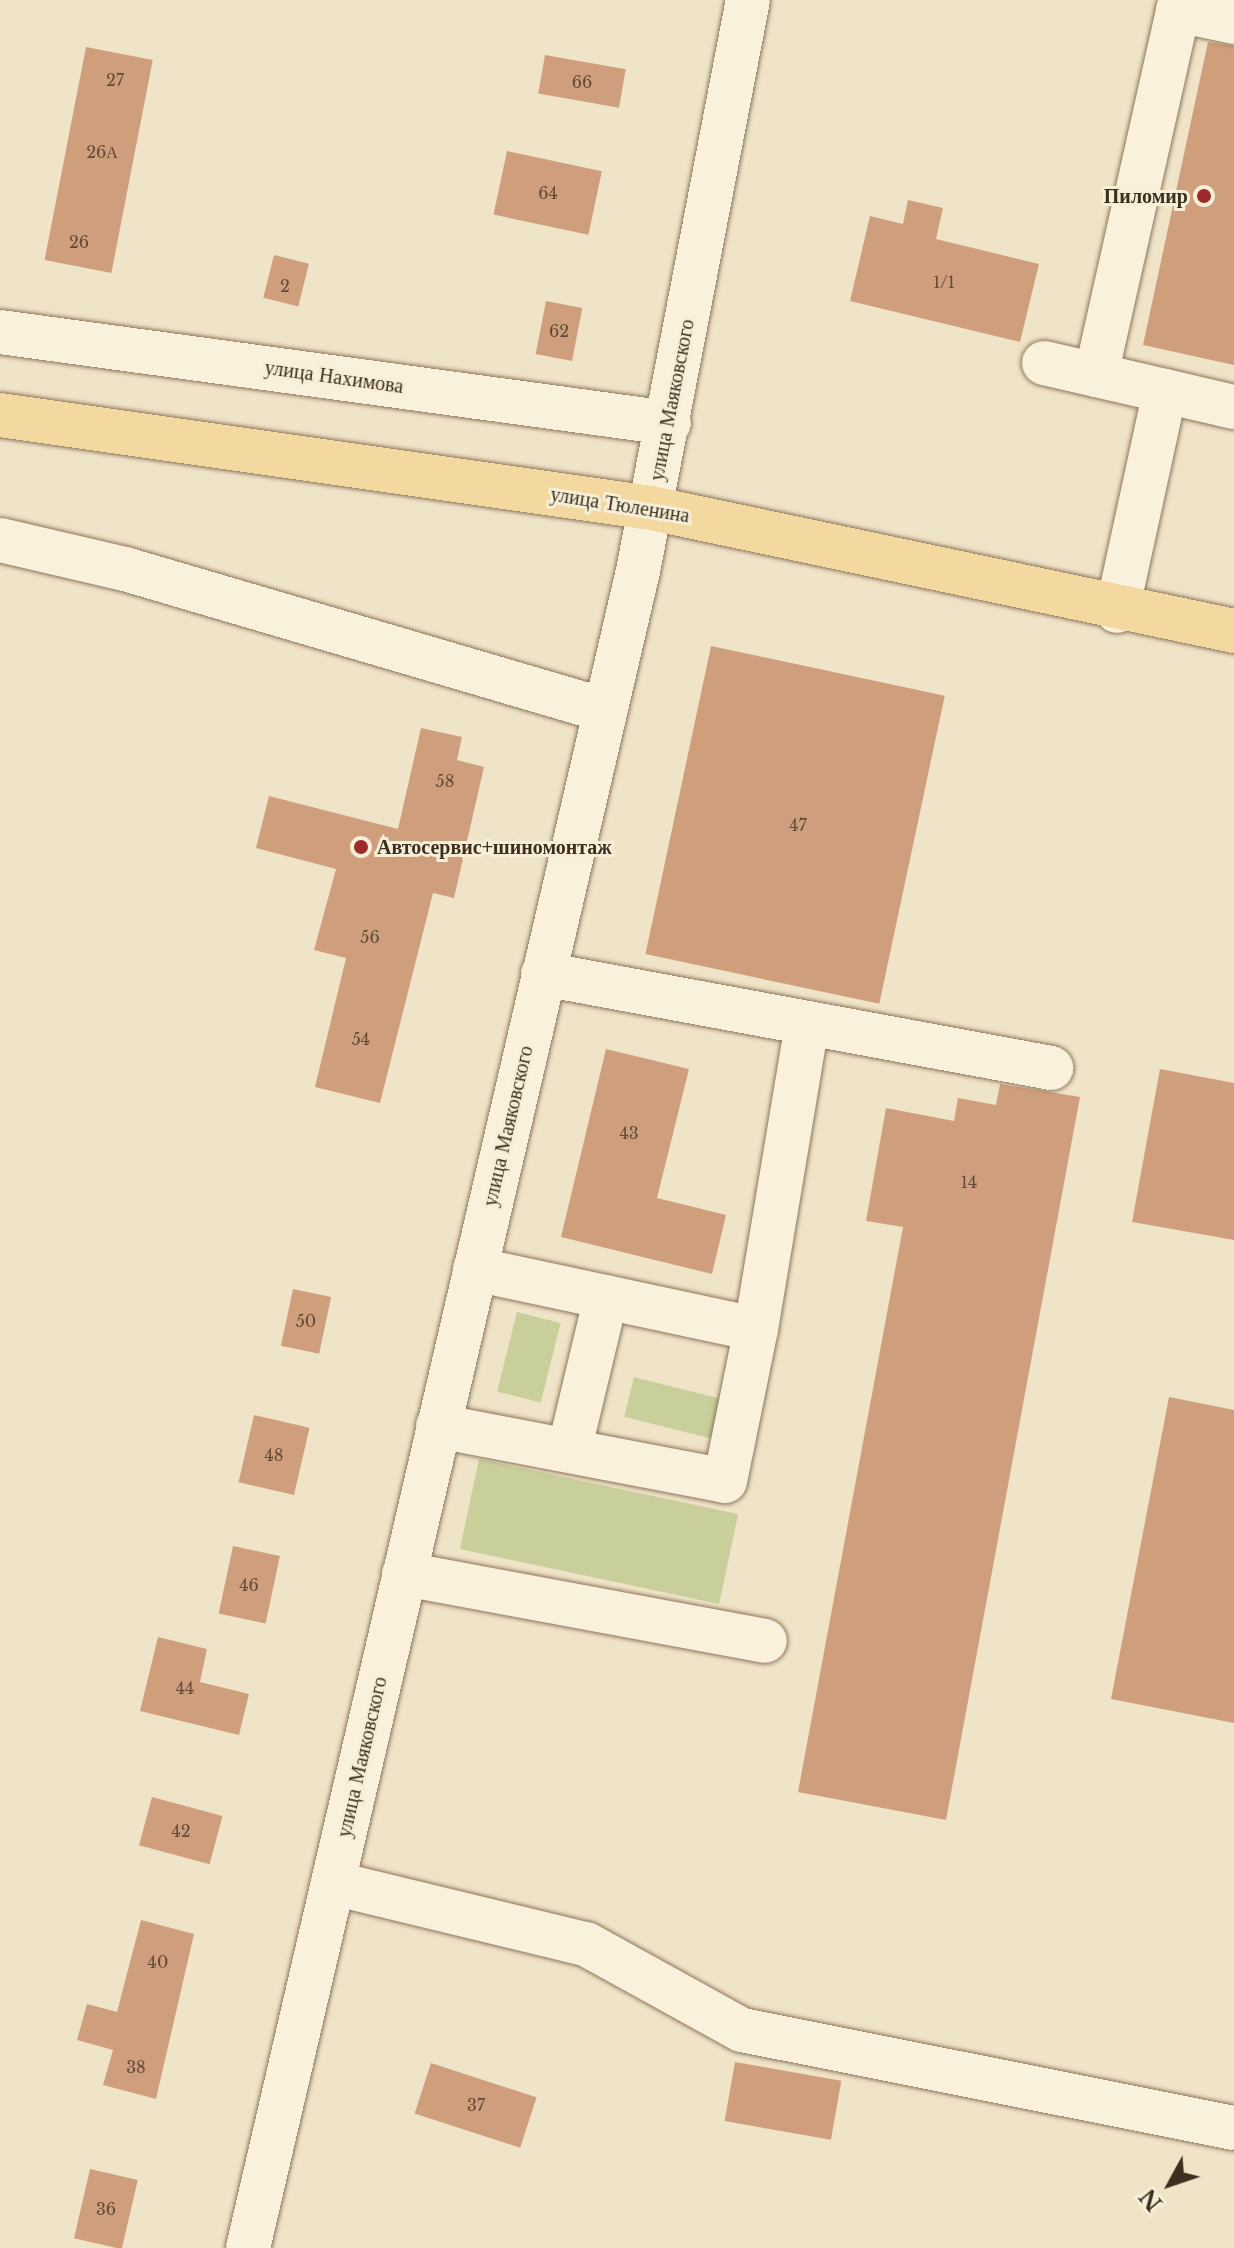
<!DOCTYPE html>
<html>
<head>
<meta charset="utf-8">
<style>
  body { margin:0 }
  #map { position:relative; width:1234px; height:2248px; overflow:hidden; background:#f0e4c8; font-family:"Libre Baskerville",serif }
  div>[style] { position:absolute }
  [style*='--x'] { left:calc(var(--x)*1px); top:calc(var(--y)*1px); width:calc(var(--w)*1px); rotate:calc(var(--a)*1deg) }
  .green>* { inset:0; background:#c9cf9b; transform-origin:0 0 }
  .building>* { inset:0; background:#cf9f7d; transform-origin:0 0 }
  .roads { filter:drop-shadow(0 0 2px #8d765c) drop-shadow(0 0 2px #8d765c) }
  .minor>* { height:44px; margin:-22px; padding:0 22px; transform-origin:22px; border-radius:22px; background:#faf1dc }
  .major>* { height:44px; margin:-22px; padding:0 22px; transform-origin:22px; border-radius:22px; background:#f3d9a0 }
  .dots>* { width:22px; height:22px; translate:-50% -50%; box-sizing:border-box; border:4px solid #f7eed8; border-radius:50% }
  span { translate:-50% -50%; white-space:nowrap; text-align:center; line-height:1.15; -webkit-text-stroke:6px #f7eed8; paint-order:stroke }
  .number-label { font-size:16px; color:#624a37 }
  .number-label span { -webkit-text-stroke-width:0 }
  .poi-label { font-size:20px; color:#3d2e20; font-weight:700 }
  .right { translate:-100% -50%; text-align:right }
  .left { translate:0 -50%; text-align:left }
  .street-label { font-size:20px; color:#3d2e20 }
  .north { position:absolute; left:1130px; top:2144px; width:80px; height:80px; -webkit-text-stroke:6px #f7eed8; paint-order:stroke; rotate:230deg; font-size:22px; font-weight:700; line-height:32px; text-align:center; color:#3d2e20 }
  .north::after { content:''; display:block; margin:auto; width:28px; height:36px; background:#3d2e20; clip-path:polygon(50% 0,100% 100%,50% 72%,0 100%) }
</style>
</head>
<body>
<div id="map">
  <div class="green">
    <div style="left:517px;top:1312px;width:45px;height:82px;rotate:14deg"></div>
    <div style="left:634px;top:1377px;width:93px;height:41px;rotate:14deg"></div>
    <div style="left:479px;top:1459px;width:265px;height:92px;rotate:12deg"></div>
  </div>
  <div class="building">
    <div style="clip-path:polygon(1208px 42px,1234px 46px,1234px 365px,1143px 345px)"></div>
    <div style="left:86px;top:47px;width:68px;height:217px;rotate:11deg"></div>
    <div style="left:545px;top:55px;width:82px;height:39px;rotate:10deg"></div>
    <div style="left:507px;top:151px;width:97px;height:65px;rotate:12deg"></div>
    <div style="clip-path:polygon(908px 200px,943px 208px,936px 239px,1039px 264px,1020px 342px,850px 301px,870px 216px,903px 224px)"></div>
    <div style="left:274px;top:255px;width:36px;height:44px;rotate:14deg"></div>
    <div style="left:546px;top:301px;width:37px;height:54px;rotate:11deg"></div>
    <div style="left:711px;top:646px;width:239px;height:315px;rotate:12deg"></div>
    <div style="clip-path:polygon(421px 728px,462px 737px,457px 760px,484px 767px,454px 898px,433px 893px,380px 1103px,315px 1087px,346px 958px,314px 950px,336px 869px,256px 848px,269px 796px,398px 829px)"></div>
    <div style="clip-path:polygon(606px 1049px,689px 1069px,657px 1198px,726px 1215px,712px 1274px,561px 1237px)"></div>
    <div style="clip-path:polygon(1160px 1069px,1234px 1083px,1234px 1240px,1132px 1222px)"></div>
    <div style="clip-path:polygon(1000px 1084px,1080px 1097px,946px 1820px,798px 1792px,903px 1227px,866px 1221px,886px 1108px,954px 1121px,958px 1098px,996px 1105px)"></div>
    <div style="left:293px;top:1289px;width:39px;height:58px;rotate:12deg"></div>
    <div style="clip-path:polygon(1169px 1397px,1234px 1410px,1234px 1723px,1111px 1699px)"></div>
    <div style="left:254px;top:1415px;width:57px;height:69px;rotate:13deg"></div>
    <div style="left:233px;top:1546px;width:48px;height:69px;rotate:12deg"></div>
    <div style="clip-path:polygon(158px 1637px,207px 1649px,200px 1682px,249px 1694px,239px 1735px,140px 1711px)"></div>
    <div style="left:152px;top:1797px;width:73px;height:50px;rotate:15deg"></div>
    <div style="clip-path:polygon(141px 1920px,194px 1934px,156px 2099px,103px 2085px,113px 2050px,77px 2040px,87px 2004px,117px 2012px)"></div>
    <div style="left:735px;top:2062px;width:108px;height:60px;rotate:10deg"></div>
    <div style="left:431px;top:2063px;width:111px;height:53px;rotate:18deg"></div>
    <div style="left:90px;top:2169px;width:49px;height:71px;rotate:13deg"></div>
  </div>
  <div class="roads">
    <div class="minor">
      <div style="--x:0;--y:332;--w:675;--a:7.75"></div>
      <div style="--x:1044;--y:363;--w:124;--a:13"></div>
      <div style="--x:1165;--y:391;--w:225;--a:102.3"></div>
      <div style="--x:1096;--y:375;--w:374;--a:-77.3"></div>
      <div style="--x:1178;--y:10;--w:57;--a:12.1"></div>
      <div style="--x:1165;--y:391;--w:71;--a:13.1"></div>
      <div style="--x:0;--y:540;--w:128;--a:13.1"></div>
      <div style="--x:125;--y:569;--w:499;--a:16.4"></div>
      <div style="--x:543;--y:974;--w:517;--a:10.48"></div>
      <div style="--x:475;--y:1269;--w:287;--a:12.1"></div>
      <div style="--x:756;--y:1329;--w:310;--a:-80.5"></div>
      <div style="--x:438;--y:1426;--w:292;--a:10.8"></div>
      <div style="--x:725;--y:1481;--w:155;--a:-78.5"></div>
      <div style="--x:570;--y:1447;--w:154;--a:-76.5"></div>
      <div style="--x:404;--y:1574;--w:367;--a:10.5"></div>
      <div style="--x:333;--y:1883;--w:260;--a:13.6"></div>
      <div style="--x:586;--y:1944;--w:178;--a:28.9"></div>
      <div style="--x:742;--y:2030;--w:502;--a:11.27"></div>
      <div style="--x:248;--y:2248;--w:1722;--a:-76.91"></div>
      <div style="--x:638;--y:571;--w:581;--a:-79.1"></div>
    </div>
    <div class="major">
      <div style="--x:0;--y:415;--w:658;--a:8.13"></div>
      <div style="--x:651;--y:508;--w:596;--a:11.91"></div>
    </div>
  </div>
  <div class="dots">
    <div style="left:1204px;top:196px;background:#9e2a2b"></div>
    <div style="left:361px;top:847px;background:#9e2a2b"></div>
  </div>
  <div class="number-label">
    <span style="left:115px;top:80px">27</span>
    <span style="left:582px;top:82px">66</span>
    <span style="left:102px;top:152px">26А</span>
    <span style="left:548px;top:193px">64</span>
    <span style="left:79px;top:242px">26</span>
    <span style="left:944px;top:282px">1/1</span>
    <span style="left:285px;top:286px">2</span>
    <span style="left:559px;top:331px">62</span>
    <span style="left:445px;top:781px">58</span>
    <span style="left:798px;top:825px">47</span>
    <span style="left:370px;top:937px">56</span>
    <span style="left:361px;top:1039px">54</span>
    <span style="left:629px;top:1133px">43</span>
    <span style="left:969px;top:1182px">14</span>
    <span style="left:306px;top:1321px">50</span>
    <span style="left:274px;top:1455px">48</span>
    <span style="left:249px;top:1585px">46</span>
    <span style="left:185px;top:1688px">44</span>
    <span style="left:181px;top:1831px">42</span>
    <span style="left:158px;top:1962px">40</span>
    <span style="left:136px;top:2067px">38</span>
    <span style="left:476px;top:2105px">37</span>
    <span style="left:106px;top:2209px">36</span>
  </div>
  <div class="poi-label">
    <span class="right" style="left:1188px;top:196px">Пиломир</span>
    <span class="left" style="left:377px;top:847px">Автосервис+шиномонтаж</span>
  </div>
  <div class="street-label">
    <span style="left:334px;top:377px;rotate:8deg">улица Нахимова</span>
    <span style="left:672px;top:400px;rotate:-79deg">улица Маяковского</span>
    <span style="left:620px;top:505px;rotate:9deg">улица Тюленина</span>
    <span style="left:508px;top:1126px;rotate:-77deg">улица Маяковского</span>
    <span style="left:362px;top:1757px;rotate:-77deg">улица Маяковского</span>
  </div>
  <div class="north">N</div>
</div>
</body>
</html>
